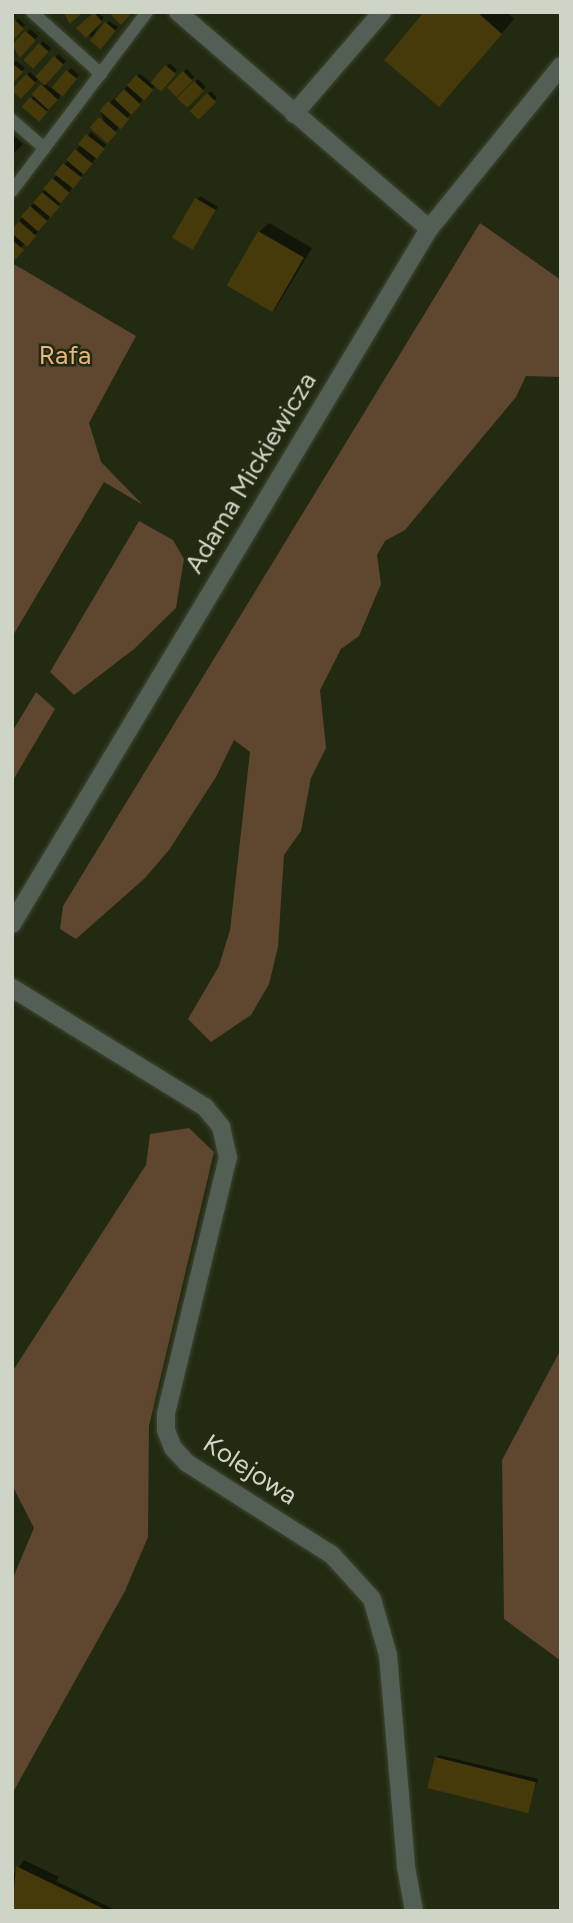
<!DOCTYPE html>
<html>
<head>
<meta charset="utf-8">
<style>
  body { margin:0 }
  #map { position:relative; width:573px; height:1923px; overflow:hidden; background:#222a11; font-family:Figtree,sans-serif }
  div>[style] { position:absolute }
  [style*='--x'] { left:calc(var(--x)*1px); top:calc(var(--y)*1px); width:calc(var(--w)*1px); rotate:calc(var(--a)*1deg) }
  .green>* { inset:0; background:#5f462e }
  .shadow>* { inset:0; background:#0007; transform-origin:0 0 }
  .building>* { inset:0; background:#463a0b; transform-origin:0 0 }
  .roads { filter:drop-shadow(0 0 2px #3e452e) drop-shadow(0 0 2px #3e452e) }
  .lane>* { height:12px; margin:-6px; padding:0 6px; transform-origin:6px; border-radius:6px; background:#535e55 }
  .street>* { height:18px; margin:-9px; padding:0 9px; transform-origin:9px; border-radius:9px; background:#535e55 }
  span { translate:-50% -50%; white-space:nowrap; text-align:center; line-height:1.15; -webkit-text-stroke:5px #222a11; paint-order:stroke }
  .park-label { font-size:26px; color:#ebb57f }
  .street-label { font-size:26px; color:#cfd5c6 }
  .frame { position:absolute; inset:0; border:14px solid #cfd5c6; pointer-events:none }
</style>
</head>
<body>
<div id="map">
  <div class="green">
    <div style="clip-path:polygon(480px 223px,561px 280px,561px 377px,526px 376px,516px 397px,405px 530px,385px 541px,377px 555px,381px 584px,375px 598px,359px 636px,341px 649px,320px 690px,326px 748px,311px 778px,301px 831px,284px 855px,278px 947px,269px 984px,251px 1015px,211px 1042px,188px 1019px,219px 966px,230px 930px,250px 752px,234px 740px,216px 777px,169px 850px,145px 878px,76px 939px,60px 929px,63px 906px)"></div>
    <div style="clip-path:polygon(12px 263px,136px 336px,89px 423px,101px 462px,143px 505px,104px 482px,12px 637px)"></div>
    <div style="clip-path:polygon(139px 521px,173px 540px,184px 559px,176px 608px,134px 649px,74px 695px,50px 672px)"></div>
    <div style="clip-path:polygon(36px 692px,55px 709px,12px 782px,12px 732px)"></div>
    <div style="clip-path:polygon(189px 1128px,214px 1152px,149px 1426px,148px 1537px,125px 1591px,12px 1794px,12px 1580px,34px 1528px,12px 1485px,12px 1372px,146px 1165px,150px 1134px)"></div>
    <div style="clip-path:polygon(561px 1349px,561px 1661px,504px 1619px,502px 1460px)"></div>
  </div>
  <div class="shadow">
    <div style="left:95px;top:12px;width:10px;height:23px;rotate:29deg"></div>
    <div style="clip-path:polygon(426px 12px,507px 12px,514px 19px,453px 90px)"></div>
    <div style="clip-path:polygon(18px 18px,25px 25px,12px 38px,15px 21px)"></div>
    <div style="clip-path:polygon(109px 21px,118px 27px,105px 44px,106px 24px)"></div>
    <div style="left:30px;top:29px;width:11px;height:26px;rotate:41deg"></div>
    <div style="left:43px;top:41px;width:11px;height:25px;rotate:41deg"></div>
    <div style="clip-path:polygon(58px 54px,66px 61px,46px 84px,52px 89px,71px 68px,79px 75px,42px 117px,24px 107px,45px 83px,39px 78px,21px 98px,14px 92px,30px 72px,37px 78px)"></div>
    <div style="clip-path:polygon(16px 61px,25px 68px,12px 82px,12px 65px)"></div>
    <div style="clip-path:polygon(170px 63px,177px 70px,160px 89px,156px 85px,108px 140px,101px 111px,140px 74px,152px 83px)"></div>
    <div style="left:187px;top:69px;width:11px;height:25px;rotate:49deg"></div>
    <div style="left:198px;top:79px;width:11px;height:27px;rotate:45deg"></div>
    <div style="left:211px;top:91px;width:9px;height:28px;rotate:49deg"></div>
    <div style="clip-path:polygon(91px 132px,106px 145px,38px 232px,12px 255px,12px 230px)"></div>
    <div style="clip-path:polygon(12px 134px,23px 144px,12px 155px)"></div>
    <div style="left:200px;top:196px;width:21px;height:49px;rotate:31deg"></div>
    <div style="clip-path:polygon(269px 223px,312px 248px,274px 311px,259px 232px)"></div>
    <div style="clip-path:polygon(439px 1755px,538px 1779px,529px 1805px,526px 1809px,436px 1758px)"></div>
    <div style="clip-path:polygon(24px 1860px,59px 1877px,56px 1881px,117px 1911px,12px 1911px,12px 1877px)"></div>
  </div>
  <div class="building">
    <div style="clip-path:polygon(63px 12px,83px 12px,70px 24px)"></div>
    <div style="clip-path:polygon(94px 12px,102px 22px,86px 38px,76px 28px)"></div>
    <div style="clip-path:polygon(114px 12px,133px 12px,121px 25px,111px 15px)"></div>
    <div style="clip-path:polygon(424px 12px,477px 12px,502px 34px,439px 107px,384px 60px)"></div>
    <div style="clip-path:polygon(14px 19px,24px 29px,12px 41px,12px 21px)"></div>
    <div style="left:105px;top:22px;width:14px;height:24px;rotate:39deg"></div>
    <div style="clip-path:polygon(25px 31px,36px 40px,20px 58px,12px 45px)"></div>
    <div style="left:39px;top:43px;width:13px;height:23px;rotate:42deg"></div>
    <div style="left:54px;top:56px;width:13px;height:28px;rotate:42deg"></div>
    <div style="clip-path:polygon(12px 63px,23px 72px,12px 84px)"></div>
    <div style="left:165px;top:65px;width:14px;height:23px;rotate:39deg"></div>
    <div style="left:66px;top:70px;width:14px;height:23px;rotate:39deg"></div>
    <div style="left:183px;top:71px;width:14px;height:23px;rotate:45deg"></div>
    <div style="left:26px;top:74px;width:13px;height:22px;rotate:42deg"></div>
    <div style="left:136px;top:75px;width:23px;height:14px;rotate:41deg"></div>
    <div style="left:194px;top:81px;width:14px;height:24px;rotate:45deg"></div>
    <div style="left:41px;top:84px;width:23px;height:14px;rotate:43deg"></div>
    <div style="left:124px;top:89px;width:23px;height:14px;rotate:43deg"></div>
    <div style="left:207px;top:93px;width:13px;height:25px;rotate:45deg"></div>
    <div style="left:30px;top:97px;width:23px;height:13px;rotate:40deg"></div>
    <div style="left:108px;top:101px;width:28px;height:13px;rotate:41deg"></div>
    <div style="left:99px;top:117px;width:24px;height:14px;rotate:42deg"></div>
    <div style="left:86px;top:134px;width:24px;height:13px;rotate:38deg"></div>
    <div style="left:75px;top:149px;width:23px;height:14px;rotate:40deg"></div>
    <div style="left:63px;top:163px;width:24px;height:14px;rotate:38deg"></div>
    <div style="left:52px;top:178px;width:23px;height:14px;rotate:40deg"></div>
    <div style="left:42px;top:192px;width:23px;height:14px;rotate:40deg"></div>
    <div style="left:195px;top:198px;width:24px;height:46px;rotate:30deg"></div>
    <div style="left:30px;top:206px;width:23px;height:14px;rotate:41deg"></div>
    <div style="left:19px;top:221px;width:23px;height:14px;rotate:41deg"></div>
    <div style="left:258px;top:231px;width:53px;height:63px;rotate:30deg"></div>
    <div style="clip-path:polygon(12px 240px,24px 250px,15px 260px,12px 257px)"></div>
    <div style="left:435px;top:1757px;width:104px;height:32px;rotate:14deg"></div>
    <div style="clip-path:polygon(16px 1866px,53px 1884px,108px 1911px,12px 1911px)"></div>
  </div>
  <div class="roads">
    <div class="lane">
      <div style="--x:32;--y:12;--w:93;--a:41.9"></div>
      <div style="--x:12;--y:120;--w:43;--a:41.2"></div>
      <div style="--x:12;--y:191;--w:224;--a:-53"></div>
    </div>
    <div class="street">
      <div style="--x:178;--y:12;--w:332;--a:40.8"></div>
      <div style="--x:294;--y:114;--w:135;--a:-49.2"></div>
      <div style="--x:12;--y:924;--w:811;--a:-59.04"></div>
      <div style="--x:429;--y:229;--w:210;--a:-51"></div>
      <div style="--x:12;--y:988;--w:227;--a:31.7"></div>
      <div style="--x:205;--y:1107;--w:26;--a:51"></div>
      <div style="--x:221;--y:1127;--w:31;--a:77"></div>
      <div style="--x:228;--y:1157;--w:264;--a:103.6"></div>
      <div style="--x:166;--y:1414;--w:16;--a:90"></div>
      <div style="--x:166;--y:1430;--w:19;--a:69"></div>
      <div style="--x:173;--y:1448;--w:21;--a:47"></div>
      <div style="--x:187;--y:1463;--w:172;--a:32.4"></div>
      <div style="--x:332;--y:1555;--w:59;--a:47.7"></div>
      <div style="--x:372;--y:1599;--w:58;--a:74.1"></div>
      <div style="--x:388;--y:1655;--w:213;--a:85.1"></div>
      <div style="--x:406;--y:1867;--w:45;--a:79.7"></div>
    </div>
  </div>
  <div class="park-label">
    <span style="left:65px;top:356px">Rafa</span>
  </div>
  <div class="street-label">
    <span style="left:251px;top:473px;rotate:-59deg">Adama Mickiewicza</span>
    <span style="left:250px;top:1470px;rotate:33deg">Kolejowa</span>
  </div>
  <div class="frame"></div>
</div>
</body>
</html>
